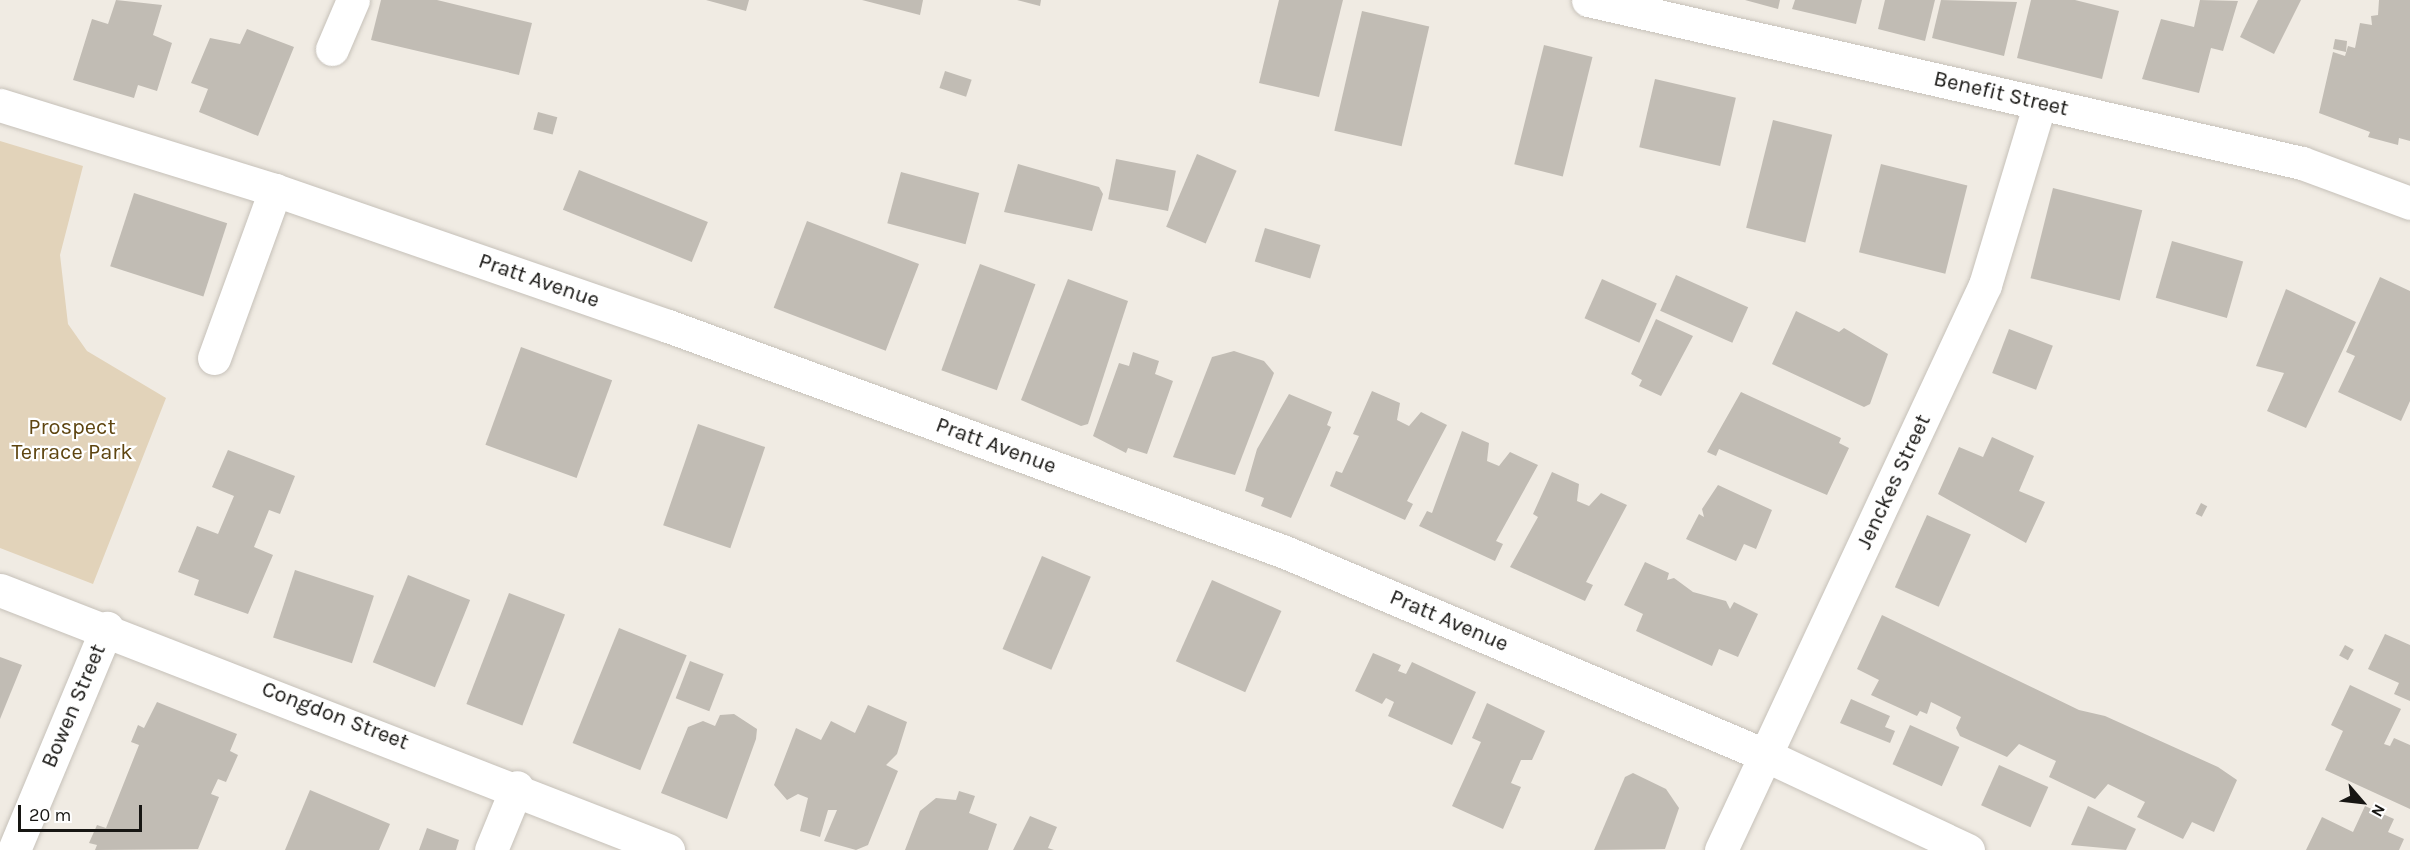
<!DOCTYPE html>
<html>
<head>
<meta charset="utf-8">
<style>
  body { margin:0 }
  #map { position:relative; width:2410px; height:850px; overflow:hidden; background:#f0ebe3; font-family:Karla,sans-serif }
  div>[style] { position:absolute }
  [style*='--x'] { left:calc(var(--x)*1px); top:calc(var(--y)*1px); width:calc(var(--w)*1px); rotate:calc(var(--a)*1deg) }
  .green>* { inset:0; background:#e2d3ba }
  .building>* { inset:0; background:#c1bcb4; transform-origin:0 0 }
  .roads { filter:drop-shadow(0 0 2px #c6c1b9) drop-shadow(0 0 2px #c6c1b9) }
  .street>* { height:33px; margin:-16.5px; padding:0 16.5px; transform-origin:16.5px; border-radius:16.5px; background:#fff }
  .secondary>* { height:33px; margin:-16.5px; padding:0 16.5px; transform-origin:16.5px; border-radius:16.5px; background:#fff }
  span { translate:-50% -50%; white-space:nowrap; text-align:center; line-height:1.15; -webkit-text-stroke:4.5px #fff; paint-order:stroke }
  .street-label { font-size:22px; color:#171613 }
  .park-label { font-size:22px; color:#5e4510 }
  .north { position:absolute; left:2332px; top:772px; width:60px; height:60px; -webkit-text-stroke:4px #fff; paint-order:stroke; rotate:118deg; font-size:16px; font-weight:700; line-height:24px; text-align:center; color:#171613 }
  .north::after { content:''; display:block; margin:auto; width:21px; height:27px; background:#171613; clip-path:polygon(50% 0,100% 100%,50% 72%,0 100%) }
  .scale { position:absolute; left:18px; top:805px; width:124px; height:27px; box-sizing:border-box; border:3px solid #171613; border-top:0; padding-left:8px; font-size:18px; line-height:21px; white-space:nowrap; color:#171613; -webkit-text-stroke:4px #fff; paint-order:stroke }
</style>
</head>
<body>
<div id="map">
  <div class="green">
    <div style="clip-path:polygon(0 141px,83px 166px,60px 255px,68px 324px,87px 351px,166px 398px,93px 584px,0 548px)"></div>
  </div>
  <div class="building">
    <div style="clip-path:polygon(116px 0,162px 5px,153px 35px,172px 43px,157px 91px,138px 85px,134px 98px,73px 80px,92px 19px,108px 24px)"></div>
    <div style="clip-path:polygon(381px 0,437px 0,532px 23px,519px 75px,371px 40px)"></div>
    <div style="clip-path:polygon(706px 0,749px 0,746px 11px)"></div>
    <div style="clip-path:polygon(862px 0,923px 0,920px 15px)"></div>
    <div style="clip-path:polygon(1017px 0,1041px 0,1040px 6px)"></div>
    <div style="clip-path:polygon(1279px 0,1343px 0,1319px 97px,1259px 83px)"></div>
    <div style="clip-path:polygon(1745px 0,1780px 0,1778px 9px)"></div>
    <div style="clip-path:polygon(1795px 0,1862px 0,1856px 24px,1792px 9px)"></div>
    <div style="clip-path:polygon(1885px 0,1935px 0,1925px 41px,1878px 29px)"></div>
    <div style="clip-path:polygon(1941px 0,2017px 2px,2004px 56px,1932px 38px)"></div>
    <div style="clip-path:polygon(2031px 0,2075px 0,2119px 11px,2102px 79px,2017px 58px)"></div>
    <div style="clip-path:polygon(2200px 0,2238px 1px,2223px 51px,2211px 48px,2199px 93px,2142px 79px,2161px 19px,2194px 27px)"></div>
    <div style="clip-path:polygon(2258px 0,2301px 0,2274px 54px,2240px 37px)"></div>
    <div style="clip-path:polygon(2379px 0,2410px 0,2410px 141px,2399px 138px,2398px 145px,2368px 137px,2370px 132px,2319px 113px,2333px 52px,2345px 56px,2348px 46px,2355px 48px,2360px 23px,2372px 25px,2371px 16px,2378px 15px)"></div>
    <div style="left:1362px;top:11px;width:69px;height:123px;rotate:13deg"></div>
    <div style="clip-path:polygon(247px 29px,294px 47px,258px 136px,199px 112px,208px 89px,191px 83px,210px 38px,240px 44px)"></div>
    <div style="clip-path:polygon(2335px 39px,2347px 41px,2346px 52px,2333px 49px)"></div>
    <div style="left:1544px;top:45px;width:50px;height:123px;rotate:14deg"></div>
    <div style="left:945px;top:71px;width:28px;height:18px;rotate:18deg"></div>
    <div style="left:1655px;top:79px;width:83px;height:70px;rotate:13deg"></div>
    <div style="left:538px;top:112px;width:20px;height:18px;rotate:15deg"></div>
    <div style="left:1773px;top:120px;width:61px;height:111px;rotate:14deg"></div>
    <div style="left:1197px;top:154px;width:43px;height:79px;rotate:23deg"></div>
    <div style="left:1116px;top:159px;width:61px;height:41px;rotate:11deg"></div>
    <div style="clip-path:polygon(1018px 164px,1099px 187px,1103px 194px,1092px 231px,1004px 212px)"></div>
    <div style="left:1881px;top:164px;width:89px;height:91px;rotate:14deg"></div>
    <div style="left:579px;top:170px;width:139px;height:43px;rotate:22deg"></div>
    <div style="left:901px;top:172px;width:81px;height:53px;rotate:15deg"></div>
    <div style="left:2053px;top:188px;width:92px;height:93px;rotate:14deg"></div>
    <div style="left:134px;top:193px;width:98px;height:77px;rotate:18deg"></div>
    <div style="left:807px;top:221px;width:120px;height:93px;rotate:21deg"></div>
    <div style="left:1265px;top:228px;width:58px;height:35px;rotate:17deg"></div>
    <div style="left:2172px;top:241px;width:74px;height:59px;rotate:16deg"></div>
    <div style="left:980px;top:264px;width:59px;height:113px;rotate:20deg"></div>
    <div style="left:1676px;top:275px;width:79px;height:39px;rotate:24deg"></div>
    <div style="clip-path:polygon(2380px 277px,2410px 291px,2410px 401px,2401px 421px,2338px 392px,2355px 356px,2346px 352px)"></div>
    <div style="clip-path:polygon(1068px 279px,1128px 301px,1088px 424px,1081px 426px,1021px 400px)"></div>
    <div style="left:1602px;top:279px;width:60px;height:43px;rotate:24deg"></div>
    <div style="clip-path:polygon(2286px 289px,2356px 322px,2306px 428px,2267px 411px,2284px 373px,2256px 366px)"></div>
    <div style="clip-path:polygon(1796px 311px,1839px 332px,1844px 328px,1888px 354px,1870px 404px,1864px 407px,1772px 364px)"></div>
    <div style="clip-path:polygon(1656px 319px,1693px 336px,1661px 396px,1639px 386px,1642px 380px,1631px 374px)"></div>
    <div style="left:2009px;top:329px;width:47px;height:47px;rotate:21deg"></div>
    <div style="left:521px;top:347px;width:97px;height:104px;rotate:20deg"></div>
    <div style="clip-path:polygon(1234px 351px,1264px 361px,1274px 373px,1235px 475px,1173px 457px,1212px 357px)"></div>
    <div style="clip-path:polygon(1133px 352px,1159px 361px,1155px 374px,1173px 381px,1147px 454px,1128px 448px,1126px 453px,1093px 436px,1119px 363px,1129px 366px)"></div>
    <div style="clip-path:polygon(1372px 391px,1400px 403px,1397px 420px,1409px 426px,1421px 412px,1447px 425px,1407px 501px,1413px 504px,1405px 520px,1330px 486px,1336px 471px,1342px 473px,1359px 436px,1353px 434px)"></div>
    <div style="clip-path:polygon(1741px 392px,1841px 438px,1839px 443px,1849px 448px,1827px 495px,1719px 449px,1716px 456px,1707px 452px)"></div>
    <div style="clip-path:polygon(1289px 394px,1332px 412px,1327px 425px,1331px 427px,1291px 518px,1261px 506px,1264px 498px,1245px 491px,1257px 449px)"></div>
    <div style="left:698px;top:424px;width:71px;height:107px;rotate:19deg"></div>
    <div style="clip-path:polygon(1462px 431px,1489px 443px,1487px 461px,1499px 466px,1510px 452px,1538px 465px,1496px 541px,1503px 544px,1495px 561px,1419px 526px,1427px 511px,1432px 513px)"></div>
    <div style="clip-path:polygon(1992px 437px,2034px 456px,2019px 491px,2045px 502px,2026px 543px,1938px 494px,1959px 447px,1983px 457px)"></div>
    <div style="clip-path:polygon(228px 450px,295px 476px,280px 514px,269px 510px,254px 547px,273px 555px,248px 614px,194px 595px,199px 580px,178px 572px,197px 526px,218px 534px,234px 496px,212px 487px)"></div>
    <div style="clip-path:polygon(1552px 472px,1579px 484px,1577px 501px,1589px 506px,1601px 493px,1627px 505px,1586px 582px,1593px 585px,1585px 601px,1510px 567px,1538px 517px,1533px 514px)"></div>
    <div style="clip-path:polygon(1718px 485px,1772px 510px,1756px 549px,1744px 544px,1736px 561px,1686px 539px,1699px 514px,1704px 517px,1702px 509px)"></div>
    <div style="left:2201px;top:503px;width:7px;height:12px;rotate:27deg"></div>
    <div style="left:1927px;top:515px;width:48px;height:79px;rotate:24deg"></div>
    <div style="left:1042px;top:556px;width:53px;height:101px;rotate:23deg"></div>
    <div style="clip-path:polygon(1645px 562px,1669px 573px,1667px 580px,1674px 578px,1693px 592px,1726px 601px,1730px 609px,1734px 602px,1758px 614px,1738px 657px,1719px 649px,1712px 666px,1636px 631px,1643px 614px,1624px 605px)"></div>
    <div style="left:295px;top:570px;width:83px;height:71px;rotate:18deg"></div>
    <div style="left:408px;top:575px;width:67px;height:94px;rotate:22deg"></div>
    <div style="left:1212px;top:580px;width:76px;height:89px;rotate:24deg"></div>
    <div style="left:509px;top:593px;width:60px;height:119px;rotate:21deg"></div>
    <div style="clip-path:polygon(1882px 615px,2079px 710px,2105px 716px,2218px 767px,2237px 780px,2214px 832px,2192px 822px,2183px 839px,2137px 817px,2145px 802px,2108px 784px,2095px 799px,2049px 777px,2056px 761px,2019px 744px,2007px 757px,1960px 736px,1956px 728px,1961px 717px,1931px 702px,1927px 714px,1920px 711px,1917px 716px,1871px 695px,1879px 680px,1857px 669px)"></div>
    <div style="left:619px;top:628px;width:73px;height:124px;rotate:22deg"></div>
    <div style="clip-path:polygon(2385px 634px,2410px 645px,2410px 701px,2394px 694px,2399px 683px,2368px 669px)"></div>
    <div style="left:2345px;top:645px;width:10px;height:12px;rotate:29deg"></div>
    <div style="clip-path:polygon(1373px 653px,1401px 665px,1398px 671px,1406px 674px,1412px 662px,1476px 692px,1452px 745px,1388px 716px,1394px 702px,1386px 698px,1382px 704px,1355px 691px)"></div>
    <div style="clip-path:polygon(0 657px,22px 665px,0 719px)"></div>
    <div style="left:690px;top:661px;width:36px;height:40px;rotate:21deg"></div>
    <div style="clip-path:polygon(2350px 685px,2401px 709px,2384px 744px,2390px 746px,2394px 738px,2410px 745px,2410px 809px,2325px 770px,2343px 731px,2331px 725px)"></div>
    <div style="clip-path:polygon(1851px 699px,1890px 716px,1885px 727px,1895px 731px,1890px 743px,1840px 723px)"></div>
    <div style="clip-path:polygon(157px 702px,237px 734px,230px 751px,238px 755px,226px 782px,218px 779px,211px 794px,219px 797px,198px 849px,95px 850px,97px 845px,89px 843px,97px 825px,106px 828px,139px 745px,131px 742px,138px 725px,144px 728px)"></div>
    <div style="clip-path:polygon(1487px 703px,1545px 731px,1532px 760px,1521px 760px,1511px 783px,1521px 787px,1503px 829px,1452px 806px,1481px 742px,1472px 738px)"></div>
    <div style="clip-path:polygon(868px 705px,907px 722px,897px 754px,886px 765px,898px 771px,868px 845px,856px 850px,824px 841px,837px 810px,828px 810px,820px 837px,800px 831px,808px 798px,798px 794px,787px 800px,774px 785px,796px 728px,821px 740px,831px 721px,855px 733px)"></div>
    <div style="clip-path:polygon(734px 714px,757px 729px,756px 739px,727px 819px,661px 793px,688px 727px,703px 721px,715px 726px,720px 715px)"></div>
    <div style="left:1910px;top:725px;width:54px;height:43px;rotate:24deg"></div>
    <div style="left:1999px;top:765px;width:54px;height:44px;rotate:24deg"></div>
    <div style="clip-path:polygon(1633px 773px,1666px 789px,1679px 808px,1665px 849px,1594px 850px,1625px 777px)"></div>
    <div style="clip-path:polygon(310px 790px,390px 824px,379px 850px,285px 850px)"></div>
    <div style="clip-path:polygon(959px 791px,975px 796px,969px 813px,997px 824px,988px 850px,905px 850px,920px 811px,936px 798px,956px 800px)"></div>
    <div style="clip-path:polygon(2088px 806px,2136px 829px,2126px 850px,2071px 845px)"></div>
    <div style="clip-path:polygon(2365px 806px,2394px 819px,2388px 832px,2404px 839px,2399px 850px,2306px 850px,2322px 817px,2353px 832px)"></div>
    <div style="clip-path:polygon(1030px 816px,1057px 827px,1048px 848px,1054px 850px,1013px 850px)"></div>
    <div style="clip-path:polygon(427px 828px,459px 840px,456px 850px,419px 850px)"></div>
  </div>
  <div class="roads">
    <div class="street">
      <div style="--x:332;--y:49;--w:53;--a:-66.8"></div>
      <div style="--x:0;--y:105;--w:288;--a:17.2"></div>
      <div style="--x:275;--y:190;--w:416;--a:19.1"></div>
      <div style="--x:668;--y:326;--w:657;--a:20.12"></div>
      <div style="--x:1285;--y:552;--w:523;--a:22.94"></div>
      <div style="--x:1767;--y:756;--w:222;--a:25.1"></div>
      <div style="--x:214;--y:358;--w:179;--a:-70"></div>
      <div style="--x:0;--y:590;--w:717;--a:21.27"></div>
      <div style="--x:14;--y:850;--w:241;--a:-67.3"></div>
      <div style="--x:491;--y:850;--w:68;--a:-67.6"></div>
      <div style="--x:1721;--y:850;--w:624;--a:-64.96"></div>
      <div style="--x:1985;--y:285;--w:190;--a:-73.2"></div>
    </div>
    <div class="secondary">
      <div style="--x:1588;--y:0;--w:732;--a:12.86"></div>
      <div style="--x:2302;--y:163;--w:115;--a:20.3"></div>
    </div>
  </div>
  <div class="street-label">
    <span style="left:2001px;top:94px;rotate:13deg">Benefit Street</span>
    <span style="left:539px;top:281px;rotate:19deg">Pratt Avenue</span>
    <span style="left:996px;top:446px;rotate:20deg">Pratt Avenue</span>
    <span style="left:1894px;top:482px;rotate:-65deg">Jenckes Street</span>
    <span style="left:1449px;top:621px;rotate:23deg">Pratt Avenue</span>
    <span style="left:74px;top:706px;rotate:-67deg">Bowen Street</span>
    <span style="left:335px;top:716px;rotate:21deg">Congdon Street</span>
  </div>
  <div class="park-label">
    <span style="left:72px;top:440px">Prospect<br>Terrace Park</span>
  </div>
  <div class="north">N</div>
  <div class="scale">20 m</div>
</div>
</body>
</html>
